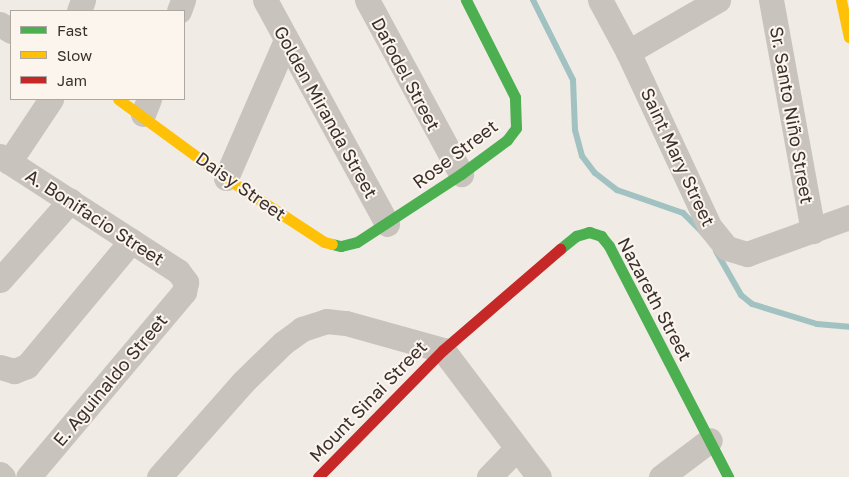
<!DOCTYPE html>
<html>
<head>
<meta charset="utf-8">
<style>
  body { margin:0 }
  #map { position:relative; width:849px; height:477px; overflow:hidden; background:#f0ebe5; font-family:"Golos Text",sans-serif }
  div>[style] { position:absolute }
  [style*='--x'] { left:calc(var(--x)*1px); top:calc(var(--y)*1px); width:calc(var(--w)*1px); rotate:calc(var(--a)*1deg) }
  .stream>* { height:6px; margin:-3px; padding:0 3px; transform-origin:3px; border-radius:3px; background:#a1c2c1 }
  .street>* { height:25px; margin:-12.5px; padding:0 12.5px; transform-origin:12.5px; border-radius:12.5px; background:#c9c3be }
  .fast>* { height:11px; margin:-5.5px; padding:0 5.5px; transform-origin:5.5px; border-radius:5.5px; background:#4caf50 }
  .slow>* { height:11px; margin:-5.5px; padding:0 5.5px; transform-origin:5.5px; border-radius:5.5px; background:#ffc107 }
  .jam>* { height:11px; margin:-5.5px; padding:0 5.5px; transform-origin:5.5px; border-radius:5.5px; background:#c62828 }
  span { translate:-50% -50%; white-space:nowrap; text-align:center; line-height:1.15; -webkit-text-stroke:4px #fbf5ee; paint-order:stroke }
  .street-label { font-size:18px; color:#3b302b }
  .legend { position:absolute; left:10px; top:10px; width:175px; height:90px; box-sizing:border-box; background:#fbf5ee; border:1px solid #aea6a0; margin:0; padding:6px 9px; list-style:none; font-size:15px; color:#3b302b }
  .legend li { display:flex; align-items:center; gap:10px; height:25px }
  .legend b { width:25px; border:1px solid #aea6a0 }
</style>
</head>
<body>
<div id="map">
  <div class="stream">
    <div style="--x:533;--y:0;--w:89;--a:63.4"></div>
    <div style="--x:573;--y:80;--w:50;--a:87.7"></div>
    <div style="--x:575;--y:130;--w:27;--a:75"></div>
    <div style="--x:582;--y:156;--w:21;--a:53"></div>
    <div style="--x:595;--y:173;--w:28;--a:38"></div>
    <div style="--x:617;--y:190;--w:70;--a:19.2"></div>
    <div style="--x:683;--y:213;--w:25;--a:45"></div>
    <div style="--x:716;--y:251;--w:51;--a:60.4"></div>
    <div style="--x:741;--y:295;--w:14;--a:39"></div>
    <div style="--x:752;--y:304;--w:68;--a:17.1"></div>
    <div style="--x:817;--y:324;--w:32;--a:5"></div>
  </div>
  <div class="street">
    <div style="--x:265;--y:0;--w:255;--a:61.4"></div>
    <div style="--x:367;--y:0;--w:198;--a:61.6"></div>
    <div style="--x:600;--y:0;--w:59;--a:61.7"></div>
    <div style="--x:628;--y:52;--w:192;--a:65"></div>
    <div style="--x:709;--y:226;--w:28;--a:51"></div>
    <div style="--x:727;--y:248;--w:21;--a:17"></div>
    <div style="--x:747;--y:254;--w:109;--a:-19.9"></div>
    <div style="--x:771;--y:0;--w:235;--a:79.7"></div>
    <div style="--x:79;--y:11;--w:12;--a:-70"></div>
    <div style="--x:179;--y:11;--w:12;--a:-70"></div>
    <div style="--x:0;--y:24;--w:13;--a:32"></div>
    <div style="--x:628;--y:52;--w:104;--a:-30"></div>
    <div style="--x:143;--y:114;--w:16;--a:-68"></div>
    <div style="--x:0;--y:156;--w:212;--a:32.9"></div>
    <div style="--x:178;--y:271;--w:14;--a:54"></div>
    <div style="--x:186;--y:282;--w:10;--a:101"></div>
    <div style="--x:184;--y:292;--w:242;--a:130.1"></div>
    <div style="--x:9;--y:162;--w:76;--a:-56.3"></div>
    <div style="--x:226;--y:178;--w:150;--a:-66.5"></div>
    <div style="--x:0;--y:280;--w:106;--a:-48.5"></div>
    <div style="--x:0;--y:367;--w:15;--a:16"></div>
    <div style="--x:14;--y:371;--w:14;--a:-21"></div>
    <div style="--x:27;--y:366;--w:163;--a:-50.2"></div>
    <div style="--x:0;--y:474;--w:4;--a:45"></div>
    <div style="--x:159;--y:477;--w:127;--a:-48.5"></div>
    <div style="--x:243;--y:382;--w:56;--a:-44.3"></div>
    <div style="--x:283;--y:343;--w:24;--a:-36"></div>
    <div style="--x:302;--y:329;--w:25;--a:-18"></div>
    <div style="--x:326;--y:321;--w:20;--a:6"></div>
    <div style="--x:346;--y:323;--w:101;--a:15.6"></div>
    <div style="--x:443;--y:350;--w:159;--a:52.9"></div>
    <div style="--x:489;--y:477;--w:40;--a:-46"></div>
    <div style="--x:661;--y:477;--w:61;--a:-37.1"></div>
  </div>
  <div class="fast">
    <div style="--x:332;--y:244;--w:9;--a:13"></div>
    <div style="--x:341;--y:246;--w:16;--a:-14"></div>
    <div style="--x:357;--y:242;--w:124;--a:-33.2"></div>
    <div style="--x:461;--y:174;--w:57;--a:-36.5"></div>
    <div style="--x:507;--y:140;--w:15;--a:-53"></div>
    <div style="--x:516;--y:128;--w:31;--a:-92"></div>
    <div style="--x:515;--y:97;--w:109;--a:-116.8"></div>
    <div style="--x:560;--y:249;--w:21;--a:-39"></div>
    <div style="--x:576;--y:236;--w:14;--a:-17"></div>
    <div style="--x:589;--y:232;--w:13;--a:18"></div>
    <div style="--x:601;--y:236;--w:13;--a:51"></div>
    <div style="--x:609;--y:246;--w:260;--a:62.7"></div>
  </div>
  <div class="slow">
    <div style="--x:841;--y:0;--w:38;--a:78"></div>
    <div style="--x:118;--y:99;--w:134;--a:36.2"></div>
    <div style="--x:226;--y:178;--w:117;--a:33.1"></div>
    <div style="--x:324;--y:242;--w:8;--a:14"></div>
  </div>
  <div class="jam">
    <div style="--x:318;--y:477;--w:178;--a:-45.5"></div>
    <div style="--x:443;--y:350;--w:155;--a:-40.8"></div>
  </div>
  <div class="street-label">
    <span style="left:406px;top:74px;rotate:62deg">Dafodel Street</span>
    <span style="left:326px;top:112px;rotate:61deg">Golden Miranda Street</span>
    <span style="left:792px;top:115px;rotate:80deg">Sr. Santo Niño Street</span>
    <span style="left:455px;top:154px;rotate:-37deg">Rose Street</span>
    <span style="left:678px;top:157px;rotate:65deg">Saint Mary Street</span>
    <span style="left:241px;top:186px;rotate:35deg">Daisy Street</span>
    <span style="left:95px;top:217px;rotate:33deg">A. Bonifacio Street</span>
    <span style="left:655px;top:299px;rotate:62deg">Nazareth Street</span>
    <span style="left:110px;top:380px;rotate:-50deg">E. Aguinaldo Street</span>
    <span style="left:368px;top:401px;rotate:-46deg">Mount Sinai Street</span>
  </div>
  <ul class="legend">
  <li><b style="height:6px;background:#4caf50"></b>Fast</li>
  <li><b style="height:6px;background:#ffc107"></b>Slow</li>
  <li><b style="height:6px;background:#c62828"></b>Jam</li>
  </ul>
</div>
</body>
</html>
